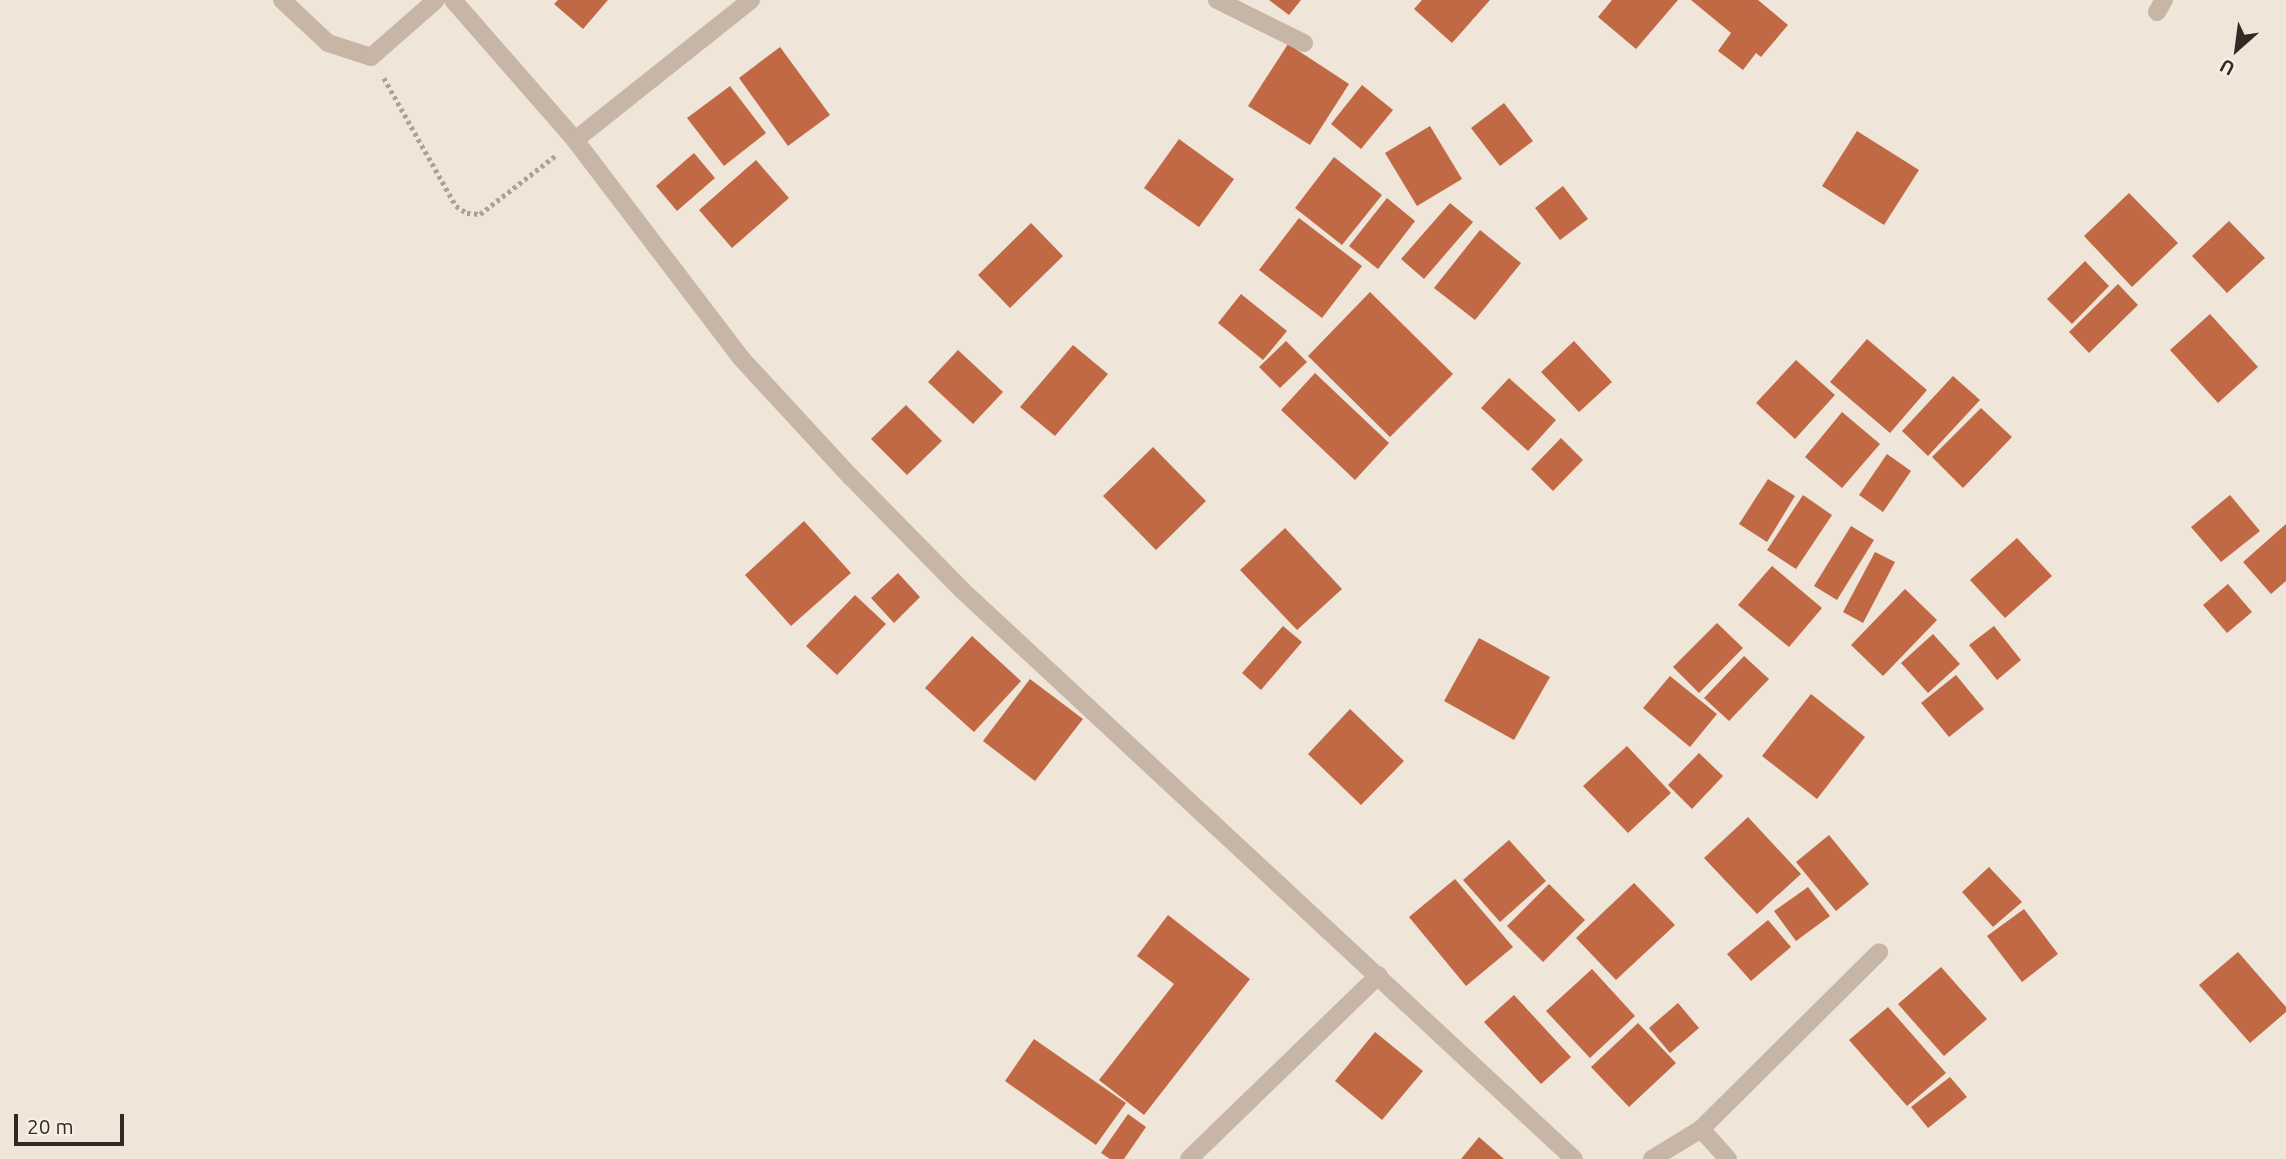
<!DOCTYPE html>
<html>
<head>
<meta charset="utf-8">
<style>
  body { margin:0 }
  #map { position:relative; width:2286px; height:1159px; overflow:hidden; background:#efe5d8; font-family:Ubuntu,sans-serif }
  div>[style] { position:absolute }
  .building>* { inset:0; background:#c16945 }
  .path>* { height:4.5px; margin-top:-2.25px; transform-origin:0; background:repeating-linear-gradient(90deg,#b2a08f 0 3.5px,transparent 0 7px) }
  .street>* { height:18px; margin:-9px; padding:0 9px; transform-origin:9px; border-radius:9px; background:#c7b6a5 }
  span { translate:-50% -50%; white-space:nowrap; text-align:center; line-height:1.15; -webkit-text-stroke:6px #f8efe3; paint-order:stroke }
  .north { position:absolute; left:2202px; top:14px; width:70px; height:70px; -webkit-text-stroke:5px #f8efe3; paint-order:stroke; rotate:208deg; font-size:19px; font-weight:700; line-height:28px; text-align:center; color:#332a26 }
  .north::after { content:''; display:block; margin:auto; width:24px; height:32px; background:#332a26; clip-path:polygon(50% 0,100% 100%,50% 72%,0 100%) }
  .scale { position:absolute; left:14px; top:1114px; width:110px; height:32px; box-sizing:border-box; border:4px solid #332a26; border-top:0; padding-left:9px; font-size:21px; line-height:24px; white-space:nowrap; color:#332a26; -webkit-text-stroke:5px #f8efe3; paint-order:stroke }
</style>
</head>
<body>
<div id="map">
  <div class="building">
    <i style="clip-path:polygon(558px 0,608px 0,583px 29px,554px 4px)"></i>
    <i style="clip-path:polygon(1269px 0,1301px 0,1289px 15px)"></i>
    <i style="clip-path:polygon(1422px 0,1490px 0,1452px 43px,1414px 9px)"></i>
    <i style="clip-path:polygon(1612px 0,1678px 0,1636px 49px,1598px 17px)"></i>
    <i style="clip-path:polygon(1691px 0,1758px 0,1788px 25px,1761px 57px,1756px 53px,1743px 70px,1718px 51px,1731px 33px)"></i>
    <i style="clip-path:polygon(1288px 44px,1349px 84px,1310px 145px,1248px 106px)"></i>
    <i style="clip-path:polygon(780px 47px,830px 115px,788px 146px,739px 78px)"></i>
    <i style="clip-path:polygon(1362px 85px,1393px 110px,1361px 149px,1331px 124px)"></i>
    <i style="clip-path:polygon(730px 86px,766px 133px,724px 166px,687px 118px)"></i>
    <i style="clip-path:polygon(1504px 103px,1533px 141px,1500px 166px,1471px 128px)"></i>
    <i style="clip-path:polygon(1430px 126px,1462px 179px,1417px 206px,1385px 153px)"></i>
    <i style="clip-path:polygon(1857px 131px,1919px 170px,1884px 225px,1822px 186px)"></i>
    <i style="clip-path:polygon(1179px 139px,1234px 179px,1199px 227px,1144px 188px)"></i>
    <i style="clip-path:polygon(694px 153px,715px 178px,677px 211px,656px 186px)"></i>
    <i style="clip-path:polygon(1334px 157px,1382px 195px,1342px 245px,1295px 208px)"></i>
    <i style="clip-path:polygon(756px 160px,789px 198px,732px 248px,699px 210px)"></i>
    <i style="clip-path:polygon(1563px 186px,1588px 219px,1560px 240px,1535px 208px)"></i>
    <i style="clip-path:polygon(2129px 193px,2178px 243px,2132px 287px,2084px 236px)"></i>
    <i style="clip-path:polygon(1387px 198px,1415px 221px,1378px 269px,1349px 246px)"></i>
    <i style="clip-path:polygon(1450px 203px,1473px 222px,1424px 279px,1401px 259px)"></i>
    <i style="clip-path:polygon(1299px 218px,1362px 266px,1322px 318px,1259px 270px)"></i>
    <i style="clip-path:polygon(2229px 221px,2265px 258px,2227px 293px,2192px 256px)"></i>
    <i style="clip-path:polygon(1031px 223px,1063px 256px,1010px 308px,978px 275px)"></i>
    <i style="clip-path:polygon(1480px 230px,1521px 263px,1475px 320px,1434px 288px)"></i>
    <i style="clip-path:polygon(2085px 261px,2109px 286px,2072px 324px,2047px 299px)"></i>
    <i style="clip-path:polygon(2118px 284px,2138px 305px,2089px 353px,2069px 332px)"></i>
    <i style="clip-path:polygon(1370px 292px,1453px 374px,1390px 437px,1308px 356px)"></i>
    <i style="clip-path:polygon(1241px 294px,1287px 331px,1263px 360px,1218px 323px)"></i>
    <i style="clip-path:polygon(2210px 314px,2258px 367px,2218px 403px,2170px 350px)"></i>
    <i style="clip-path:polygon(1867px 339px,1927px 390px,1890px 433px,1830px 382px)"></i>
    <i style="clip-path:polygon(1286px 341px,1307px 362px,1280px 388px,1259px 367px)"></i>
    <i style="clip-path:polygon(1574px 341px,1612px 382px,1579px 412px,1541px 372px)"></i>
    <i style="clip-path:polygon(1073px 345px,1108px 374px,1055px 436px,1020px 407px)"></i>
    <i style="clip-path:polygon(958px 350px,1003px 392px,973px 424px,928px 382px)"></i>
    <i style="clip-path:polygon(1796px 360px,1835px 395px,1795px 439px,1756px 403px)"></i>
    <i style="clip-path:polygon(1315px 373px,1389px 443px,1355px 480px,1281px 410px)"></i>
    <i style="clip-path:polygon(1953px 376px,1980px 400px,1928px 456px,1902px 431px)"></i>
    <i style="clip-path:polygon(1509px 378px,1556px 420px,1528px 451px,1481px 408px)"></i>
    <i style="clip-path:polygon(906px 405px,942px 441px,907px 475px,871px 439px)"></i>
    <i style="clip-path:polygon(1981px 408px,2012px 437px,1963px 488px,1932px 457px)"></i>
    <i style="clip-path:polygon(1842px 412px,1880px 444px,1842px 488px,1805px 457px)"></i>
    <i style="clip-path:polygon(1561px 438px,1583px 460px,1553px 491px,1531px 469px)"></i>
    <i style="clip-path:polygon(1153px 447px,1206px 501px,1156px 550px,1103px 496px)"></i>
    <i style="clip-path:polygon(1887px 454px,1911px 471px,1883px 512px,1859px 495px)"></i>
    <i style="clip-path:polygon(1768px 479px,1795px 496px,1767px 542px,1739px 524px)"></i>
    <i style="clip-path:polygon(1803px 495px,1832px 515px,1796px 569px,1767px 550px)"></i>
    <i style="clip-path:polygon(2230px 495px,2260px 531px,2221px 562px,2191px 527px)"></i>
    <i style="clip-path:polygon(804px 521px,851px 573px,791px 626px,745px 575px)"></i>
    <i style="clip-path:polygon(2286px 524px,2286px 581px,2271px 594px,2243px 562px)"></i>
    <i style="clip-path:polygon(1851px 526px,1874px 540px,1837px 600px,1814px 586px)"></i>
    <i style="clip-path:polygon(1285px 528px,1342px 589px,1297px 630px,1240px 570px)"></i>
    <i style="clip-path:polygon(2017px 538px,2052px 576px,2005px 618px,1970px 580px)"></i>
    <i style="clip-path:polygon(1875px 552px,1895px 562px,1863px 623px,1843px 612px)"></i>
    <i style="clip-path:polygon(1772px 566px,1822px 608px,1789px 647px,1738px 605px)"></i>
    <i style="clip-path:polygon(898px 573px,920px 597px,894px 623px,871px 598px)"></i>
    <i style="clip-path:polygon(2228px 584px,2252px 612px,2227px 633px,2203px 605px)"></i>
    <i style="clip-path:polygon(1905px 589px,1937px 620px,1883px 676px,1851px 645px)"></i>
    <i style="clip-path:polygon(855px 595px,886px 624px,837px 675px,806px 646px)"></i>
    <i style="clip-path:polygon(1717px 623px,1743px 648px,1699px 693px,1673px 667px)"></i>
    <i style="clip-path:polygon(1283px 626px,1302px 642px,1261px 690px,1242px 673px)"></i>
    <i style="clip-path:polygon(1994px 626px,2021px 660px,1997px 680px,1969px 645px)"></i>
    <i style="clip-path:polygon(1933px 634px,1960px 664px,1928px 693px,1901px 663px)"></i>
    <i style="clip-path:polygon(972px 636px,1021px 681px,974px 732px,925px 688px)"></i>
    <i style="clip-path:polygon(1479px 638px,1550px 677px,1514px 740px,1444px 701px)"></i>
    <i style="clip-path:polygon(1744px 656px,1769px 679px,1729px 721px,1704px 698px)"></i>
    <i style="clip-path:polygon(1956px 675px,1984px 709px,1949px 737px,1921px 703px)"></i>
    <i style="clip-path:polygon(1670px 676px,1717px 714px,1690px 747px,1643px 708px)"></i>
    <i style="clip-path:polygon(1030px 679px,1083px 719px,1035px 781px,983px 741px)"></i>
    <i style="clip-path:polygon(1811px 694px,1865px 737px,1817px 799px,1762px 756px)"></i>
    <i style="clip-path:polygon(1350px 709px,1404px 761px,1361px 805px,1308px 754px)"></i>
    <i style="clip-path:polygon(1627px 746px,1671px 793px,1628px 833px,1583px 786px)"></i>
    <i style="clip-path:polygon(1699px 753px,1723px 776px,1692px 809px,1668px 785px)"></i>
    <i style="clip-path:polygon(1748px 817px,1801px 874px,1757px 914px,1704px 858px)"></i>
    <i style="clip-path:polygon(1829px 835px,1869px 884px,1836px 911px,1796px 862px)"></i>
    <i style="clip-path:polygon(1509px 840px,1546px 881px,1500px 922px,1463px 880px)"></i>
    <i style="clip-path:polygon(1989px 867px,2022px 902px,1993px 927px,1962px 892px)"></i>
    <i style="clip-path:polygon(1455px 879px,1513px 947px,1466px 986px,1409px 917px)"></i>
    <i style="clip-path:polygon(1634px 883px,1675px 925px,1616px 980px,1576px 938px)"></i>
    <i style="clip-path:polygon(1549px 884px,1585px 920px,1543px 962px,1507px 926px)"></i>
    <i style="clip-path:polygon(1808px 887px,1830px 916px,1796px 941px,1774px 911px)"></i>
    <i style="clip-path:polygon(2024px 909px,2058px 954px,2022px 982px,1987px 936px)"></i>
    <i style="clip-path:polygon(1168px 915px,1250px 979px,1144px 1115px,1099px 1080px,1174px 984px,1137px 956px)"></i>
    <i style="clip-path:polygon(1768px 920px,1791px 947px,1751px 981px,1727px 954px)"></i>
    <i style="clip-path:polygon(2238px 952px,2286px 1007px,2286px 1012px,2250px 1043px,2199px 985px)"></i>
    <i style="clip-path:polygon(1941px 967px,1987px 1019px,1944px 1056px,1898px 1004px)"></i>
    <i style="clip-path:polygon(1592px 969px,1635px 1016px,1590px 1058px,1546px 1011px)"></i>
    <i style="clip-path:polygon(1514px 995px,1571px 1057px,1541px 1084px,1484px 1022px)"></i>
    <i style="clip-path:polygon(1678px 1003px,1699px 1028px,1670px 1053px,1649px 1028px)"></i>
    <i style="clip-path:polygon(1888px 1007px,1946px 1073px,1907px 1106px,1849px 1040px)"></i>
    <i style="clip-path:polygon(1638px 1023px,1676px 1063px,1629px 1107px,1591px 1067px)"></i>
    <i style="clip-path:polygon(1375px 1032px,1423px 1071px,1382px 1120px,1335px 1081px)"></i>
    <i style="clip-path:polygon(1034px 1039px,1126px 1103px,1096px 1145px,1005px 1081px)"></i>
    <i style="clip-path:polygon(1950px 1077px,1967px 1097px,1928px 1128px,1911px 1107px)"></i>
    <i style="clip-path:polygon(1128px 1114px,1146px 1127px,1124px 1159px,1110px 1159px,1101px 1153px)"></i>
    <i style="clip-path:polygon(1479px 1137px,1504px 1159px,1461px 1159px)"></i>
  </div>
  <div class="path">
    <i style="left:384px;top:78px;width:147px;rotate:60.6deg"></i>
    <i style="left:456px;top:206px;width:13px;rotate:32deg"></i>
    <i style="left:467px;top:213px;width:13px;rotate:4deg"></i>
    <i style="left:480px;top:214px;width:95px;rotate:-37.7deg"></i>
  </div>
  <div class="street">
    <i style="left:282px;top:0;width:63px;rotate:43.1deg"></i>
    <i style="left:328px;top:43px;width:45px;rotate:18deg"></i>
    <i style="left:371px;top:57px;width:86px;rotate:-41.2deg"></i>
    <i style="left:453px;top:0;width:186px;rotate:48.9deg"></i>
    <i style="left:575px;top:140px;width:274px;rotate:52.7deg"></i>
    <i style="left:741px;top:358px;width:161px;rotate:47.3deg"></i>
    <i style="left:850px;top:476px;width:161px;rotate:45.5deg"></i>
    <i style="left:963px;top:591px;width:834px;rotate:42.91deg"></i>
    <i style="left:1217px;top:0;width:97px;rotate:26.3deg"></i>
    <i style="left:2157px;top:12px;width:14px;rotate:-60deg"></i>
    <i style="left:575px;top:140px;width:225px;rotate:-38.5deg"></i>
    <i style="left:1701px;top:1129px;width:251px;rotate:-44.8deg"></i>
    <i style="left:1189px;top:1159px;width:264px;rotate:-44.1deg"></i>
    <i style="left:1652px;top:1159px;width:57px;rotate:-31.5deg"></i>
    <i style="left:1701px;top:1129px;width:40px;rotate:48deg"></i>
  </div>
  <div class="north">U</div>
  <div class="scale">20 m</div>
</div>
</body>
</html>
